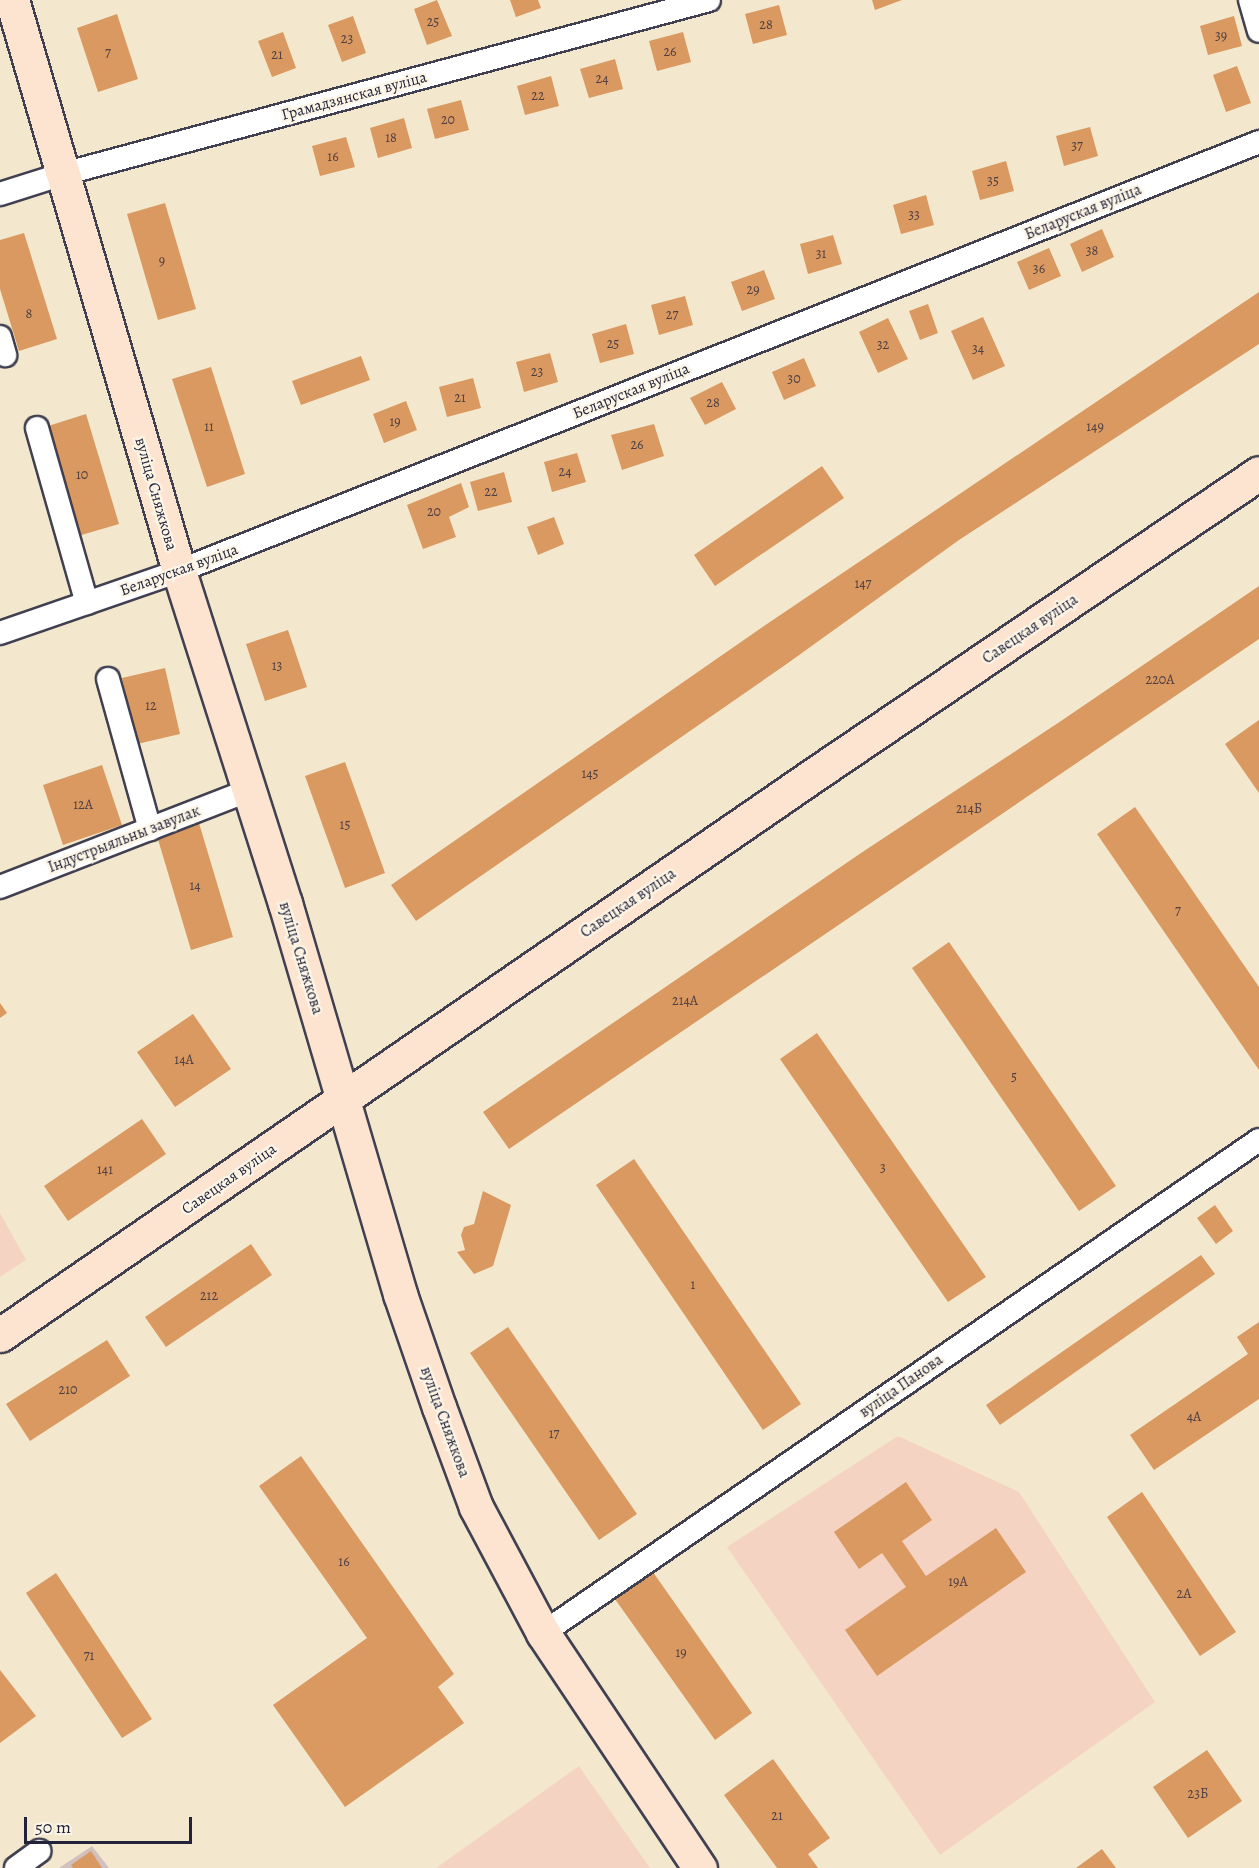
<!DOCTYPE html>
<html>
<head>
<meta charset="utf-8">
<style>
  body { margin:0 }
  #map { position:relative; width:1259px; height:1868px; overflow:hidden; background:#f3e8cd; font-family:Alegreya,serif }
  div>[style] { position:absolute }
  .built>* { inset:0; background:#f5d3c2 }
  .industrial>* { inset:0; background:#d1c0bd }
  .building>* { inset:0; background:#d99960 }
  .roads { filter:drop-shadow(2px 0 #414051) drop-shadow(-2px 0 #414051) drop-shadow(0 2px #414051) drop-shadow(0 -2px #414051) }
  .street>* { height:22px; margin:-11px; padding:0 11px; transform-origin:11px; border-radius:11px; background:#fff }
  .secondary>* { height:33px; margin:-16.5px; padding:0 16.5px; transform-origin:16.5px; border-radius:16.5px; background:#fde4d0 }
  span { translate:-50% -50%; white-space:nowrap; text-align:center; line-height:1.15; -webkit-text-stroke:4.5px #fcf5e5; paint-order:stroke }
  .number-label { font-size:14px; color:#504044 }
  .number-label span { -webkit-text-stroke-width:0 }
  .street-label { font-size:16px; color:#22223b }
  .scale { position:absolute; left:24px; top:1817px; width:168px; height:27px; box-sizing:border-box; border:3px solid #22223b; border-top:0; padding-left:8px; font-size:18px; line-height:21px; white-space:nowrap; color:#22223b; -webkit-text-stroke:4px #fcf5e5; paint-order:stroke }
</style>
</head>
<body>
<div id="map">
  <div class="built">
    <i style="clip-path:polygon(0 1213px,26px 1260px,0 1277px)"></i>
    <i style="clip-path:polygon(898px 1436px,1019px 1492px,1155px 1702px,940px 1855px,727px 1547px)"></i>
    <i style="clip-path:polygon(579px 1766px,650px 1868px,436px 1868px)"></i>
  </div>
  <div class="industrial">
    <i style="clip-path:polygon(92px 1846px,109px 1868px,59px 1868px)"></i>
  </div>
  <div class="building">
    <i style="clip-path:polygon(437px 0,452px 36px,427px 45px,414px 9px)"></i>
    <i style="clip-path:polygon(510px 0,538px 0,541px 8px,516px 17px)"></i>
    <i style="clip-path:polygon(872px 0,902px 0,875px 10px)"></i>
    <i style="clip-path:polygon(779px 5px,787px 35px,753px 44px,745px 14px)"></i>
    <i style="clip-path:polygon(117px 14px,138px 79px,98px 92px,77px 28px)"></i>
    <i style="clip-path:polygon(353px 16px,366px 53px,342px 62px,328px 25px)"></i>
    <i style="clip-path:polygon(1234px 16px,1242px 46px,1208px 55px,1200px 26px)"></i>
    <i style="clip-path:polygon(283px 32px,296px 68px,272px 77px,258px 41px)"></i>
    <i style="clip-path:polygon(683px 32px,691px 62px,657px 71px,649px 41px)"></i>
    <i style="clip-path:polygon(615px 59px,623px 89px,589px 98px,580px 69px)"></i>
    <i style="clip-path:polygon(1237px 66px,1251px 103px,1226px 112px,1213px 75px)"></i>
    <i style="clip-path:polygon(551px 76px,559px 106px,525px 115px,517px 86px)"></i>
    <i style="clip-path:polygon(461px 100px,469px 130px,435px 139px,427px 109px)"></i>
    <i style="clip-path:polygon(404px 118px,412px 148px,378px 158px,370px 128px)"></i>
    <i style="clip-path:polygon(1090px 127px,1098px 156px,1064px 166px,1056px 136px)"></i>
    <i style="clip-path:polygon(346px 137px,355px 167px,320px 176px,312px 146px)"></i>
    <i style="clip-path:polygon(1006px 161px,1014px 191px,980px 200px,972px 171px)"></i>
    <i style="clip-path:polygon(926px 195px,934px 225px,901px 234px,893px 205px)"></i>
    <i style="clip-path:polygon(165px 203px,196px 309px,158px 320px,127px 214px)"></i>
    <i style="clip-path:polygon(1102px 229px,1114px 257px,1082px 272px,1070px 244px)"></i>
    <i style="clip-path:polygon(24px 233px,57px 339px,19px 351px,0 289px,0 240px)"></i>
    <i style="clip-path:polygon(833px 235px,842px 264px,808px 274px,800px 244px)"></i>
    <i style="clip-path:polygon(1049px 248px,1061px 276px,1029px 290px,1017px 262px)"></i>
    <i style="clip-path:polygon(764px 270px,775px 299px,742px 311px,731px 282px)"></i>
    <i style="clip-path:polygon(1259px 292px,1259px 344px,959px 540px,788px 663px,416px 921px,391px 885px,764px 626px)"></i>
    <i style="clip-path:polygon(685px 296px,693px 325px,659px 335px,651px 305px)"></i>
    <i style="clip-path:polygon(928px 304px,938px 333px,920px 340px,909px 311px)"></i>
    <i style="clip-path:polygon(983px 317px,1005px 366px,973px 380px,951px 331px)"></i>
    <i style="clip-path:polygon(888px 318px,908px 359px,878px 373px,859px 332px)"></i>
    <i style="clip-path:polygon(626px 324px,634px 354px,600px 363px,592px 334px)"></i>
    <i style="clip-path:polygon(550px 353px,558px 382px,524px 392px,516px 362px)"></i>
    <i style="clip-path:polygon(361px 356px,370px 380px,301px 405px,292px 381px)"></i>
    <i style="clip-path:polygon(804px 358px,816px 386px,784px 400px,772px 372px)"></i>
    <i style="clip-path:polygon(211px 367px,245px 474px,207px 487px,172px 379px)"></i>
    <i style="clip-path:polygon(473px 378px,481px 408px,447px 417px,439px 387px)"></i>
    <i style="clip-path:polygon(722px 382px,736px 409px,705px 425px,690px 398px)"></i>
    <i style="clip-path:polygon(406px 401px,417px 430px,384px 443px,373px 414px)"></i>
    <i style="clip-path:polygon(86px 414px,119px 524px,78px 536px,45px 427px)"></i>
    <i style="clip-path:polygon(654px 424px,664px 456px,622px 470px,611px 435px)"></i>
    <i style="clip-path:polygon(577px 453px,586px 482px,552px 492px,544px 462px)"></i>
    <i style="clip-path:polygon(822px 466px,844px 498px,715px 586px,694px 555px)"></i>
    <i style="clip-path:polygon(504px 472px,512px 502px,478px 511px,470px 482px)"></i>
    <i style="clip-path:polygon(461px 483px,469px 507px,449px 517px,456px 537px,423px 549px,407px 505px)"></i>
    <i style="clip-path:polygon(554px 517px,564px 544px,538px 555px,527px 527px)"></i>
    <i style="clip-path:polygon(1259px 586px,1259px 639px,509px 1149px,483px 1112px,861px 853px,1061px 721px)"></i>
    <i style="clip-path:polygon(288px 630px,307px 687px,265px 701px,246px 644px)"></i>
    <i style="clip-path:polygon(165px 668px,180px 734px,137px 744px,122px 678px)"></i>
    <i style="clip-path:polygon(1259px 720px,1259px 793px,1225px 744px)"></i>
    <i style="clip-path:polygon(345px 762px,385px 873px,345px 888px,305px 776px)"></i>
    <i style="clip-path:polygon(102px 765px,122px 825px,63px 845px,43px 785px)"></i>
    <i style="clip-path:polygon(1135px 807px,1259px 987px,1259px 1070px,1097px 834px)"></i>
    <i style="clip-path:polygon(199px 823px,233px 937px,191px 950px,157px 836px)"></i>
    <i style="clip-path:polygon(949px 942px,1116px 1186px,1079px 1211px,912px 968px)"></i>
    <i style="clip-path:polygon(0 1003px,7px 1013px,0 1018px)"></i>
    <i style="clip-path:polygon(193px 1014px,231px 1069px,175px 1107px,137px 1052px)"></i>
    <i style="clip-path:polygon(817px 1033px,986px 1277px,948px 1302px,780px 1059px)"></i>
    <i style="clip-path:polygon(142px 1119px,166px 1154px,68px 1221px,44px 1186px)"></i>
    <i style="clip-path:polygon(634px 1159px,801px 1404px,763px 1430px,596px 1185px)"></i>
    <i style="clip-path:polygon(483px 1191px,511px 1205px,493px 1266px,474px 1274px,457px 1252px,465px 1250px,461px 1235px,464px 1227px,474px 1224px)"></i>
    <i style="clip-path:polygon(1215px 1205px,1233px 1231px,1216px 1244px,1197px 1218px)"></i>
    <i style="clip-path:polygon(251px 1244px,272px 1275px,166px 1347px,145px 1317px)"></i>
    <i style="clip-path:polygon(1201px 1255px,1215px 1274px,1000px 1425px,986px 1405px)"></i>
    <i style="clip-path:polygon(1259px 1322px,1259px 1399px,1154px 1470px,1130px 1435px,1248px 1354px,1237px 1337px)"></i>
    <i style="clip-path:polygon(508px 1327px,637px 1514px,599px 1540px,470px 1353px)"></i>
    <i style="clip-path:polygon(107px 1340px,130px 1376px,30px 1441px,6px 1404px)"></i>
    <i style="clip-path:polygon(301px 1456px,454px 1674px,438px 1687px,464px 1723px,345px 1807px,273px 1705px,367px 1638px,259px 1486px)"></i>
    <i style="clip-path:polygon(906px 1482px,932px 1520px,902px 1541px,926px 1576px,996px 1528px,1026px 1572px,877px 1676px,845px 1630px,906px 1587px,882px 1553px,859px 1569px,834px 1532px)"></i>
    <i style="clip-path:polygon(1142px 1492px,1236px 1632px,1200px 1656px,1107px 1517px)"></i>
    <i style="clip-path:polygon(648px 1565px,752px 1713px,715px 1740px,610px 1592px)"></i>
    <i style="clip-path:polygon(56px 1573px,152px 1719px,122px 1738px,26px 1593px)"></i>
    <i style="clip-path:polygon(0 1670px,36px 1716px,0 1743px)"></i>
    <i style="clip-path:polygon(1207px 1750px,1242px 1801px,1188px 1838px,1153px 1787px)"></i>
    <i style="clip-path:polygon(773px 1759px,830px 1838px,808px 1854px,818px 1868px,777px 1868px,724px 1795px)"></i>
    <i style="clip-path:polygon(1102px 1849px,1116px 1868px,1076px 1868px)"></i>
    <i style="clip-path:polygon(91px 1851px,102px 1868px,73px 1868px,71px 1865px)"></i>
  </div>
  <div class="roads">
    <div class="street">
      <i style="left:1250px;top:0;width:32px;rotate:74deg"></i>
      <i style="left:0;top:194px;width:66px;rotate:-17.6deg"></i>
      <i style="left:63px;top:174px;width:669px;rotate:-15.07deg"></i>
      <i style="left:0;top:337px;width:19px;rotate:74deg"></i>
      <i style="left:37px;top:428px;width:182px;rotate:74.1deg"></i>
      <i style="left:0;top:633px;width:189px;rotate:-19.1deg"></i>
      <i style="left:179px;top:571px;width:1162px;rotate:-21.66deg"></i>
      <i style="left:108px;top:679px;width:156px;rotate:74.4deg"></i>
      <i style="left:0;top:887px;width:266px;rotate:-21.2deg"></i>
      <i style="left:543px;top:1633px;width:869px;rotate:-34.55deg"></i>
      <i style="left:16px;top:1868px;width:29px;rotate:-36deg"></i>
    </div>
    <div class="secondary">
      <i style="left:12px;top:0;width:595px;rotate:73.7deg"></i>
      <i style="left:179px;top:571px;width:349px;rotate:72.3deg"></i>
      <i style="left:285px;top:903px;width:408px;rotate:73.6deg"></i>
      <i style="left:400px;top:1294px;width:120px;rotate:71deg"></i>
      <i style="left:439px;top:1407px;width:107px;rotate:69.7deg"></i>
      <i style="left:476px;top:1507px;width:143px;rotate:62deg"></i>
      <i style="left:543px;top:1633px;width:283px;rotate:56.3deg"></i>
      <i style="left:0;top:1335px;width:989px;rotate:-34.54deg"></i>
      <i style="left:815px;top:774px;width:536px;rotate:-34.13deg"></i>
    </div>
  </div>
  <div class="number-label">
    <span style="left:433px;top:22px">25</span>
    <span style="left:766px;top:25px">28</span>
    <span style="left:1221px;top:36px">39</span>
    <span style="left:347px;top:39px">23</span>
    <span style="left:670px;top:52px">26</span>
    <span style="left:108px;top:53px">7</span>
    <span style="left:277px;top:55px">21</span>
    <span style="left:602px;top:79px">24</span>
    <span style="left:538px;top:96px">22</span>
    <span style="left:448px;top:120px">20</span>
    <span style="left:391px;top:138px">18</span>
    <span style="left:1077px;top:146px">37</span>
    <span style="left:333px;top:157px">16</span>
    <span style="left:993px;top:181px">35</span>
    <span style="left:914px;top:215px">33</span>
    <span style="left:1092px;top:251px">38</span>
    <span style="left:821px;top:254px">31</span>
    <span style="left:162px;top:261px">9</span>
    <span style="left:1039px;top:269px">36</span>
    <span style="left:753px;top:290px">29</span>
    <span style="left:29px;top:314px">8</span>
    <span style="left:672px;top:315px">27</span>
    <span style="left:613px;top:344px">25</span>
    <span style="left:883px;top:345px">32</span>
    <span style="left:978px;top:349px">34</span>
    <span style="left:537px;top:372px">23</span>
    <span style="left:794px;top:379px">30</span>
    <span style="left:460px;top:398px">21</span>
    <span style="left:713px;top:403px">28</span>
    <span style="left:395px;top:422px">19</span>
    <span style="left:209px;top:427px">11</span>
    <span style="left:1095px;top:427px">149</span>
    <span style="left:637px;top:445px">26</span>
    <span style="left:565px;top:472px">24</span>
    <span style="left:82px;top:475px">10</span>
    <span style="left:491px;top:492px">22</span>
    <span style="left:434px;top:512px">20</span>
    <span style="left:863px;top:584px">147</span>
    <span style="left:277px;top:666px">13</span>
    <span style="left:1160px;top:680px">220А</span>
    <span style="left:151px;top:706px">12</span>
    <span style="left:590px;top:774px">145</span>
    <span style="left:83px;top:805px">12А</span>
    <span style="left:969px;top:809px">214Б</span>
    <span style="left:345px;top:825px">15</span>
    <span style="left:195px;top:886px">14</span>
    <span style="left:1178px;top:911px">7</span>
    <span style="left:685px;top:1001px">214А</span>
    <span style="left:184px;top:1060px">14А</span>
    <span style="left:1014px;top:1077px">5</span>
    <span style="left:883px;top:1168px">3</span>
    <span style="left:105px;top:1170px">141</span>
    <span style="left:693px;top:1285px">1</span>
    <span style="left:209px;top:1296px">212</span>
    <span style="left:68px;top:1390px">210</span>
    <span style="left:1194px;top:1417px">4А</span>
    <span style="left:554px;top:1434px">17</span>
    <span style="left:344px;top:1562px">16</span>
    <span style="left:958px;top:1582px">19А</span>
    <span style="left:1184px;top:1594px">2А</span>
    <span style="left:681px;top:1653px">19</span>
    <span style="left:89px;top:1656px">71</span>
    <span style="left:1198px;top:1794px">23Б</span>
    <span style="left:777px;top:1816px">21</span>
  </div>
  <div class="street-label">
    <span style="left:354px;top:96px;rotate:-15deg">Грамадзянская вуліца</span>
    <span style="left:1083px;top:212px;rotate:-22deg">Беларуская вуліца</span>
    <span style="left:631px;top:391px;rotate:-22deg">Беларуская вуліца</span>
    <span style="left:156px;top:494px;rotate:74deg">вуліца Сняжкова</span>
    <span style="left:179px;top:570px;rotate:-20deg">Беларуская вуліца</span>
    <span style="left:1030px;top:629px;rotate:-34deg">Савецкая вуліца</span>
    <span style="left:124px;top:839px;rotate:-21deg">Індустрыяльны завулак</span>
    <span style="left:628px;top:903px;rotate:-34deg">Савецкая вуліца</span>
    <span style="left:301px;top:958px;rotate:73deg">вуліца Сняжкова</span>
    <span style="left:229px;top:1179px;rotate:-35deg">Савецкая вуліца</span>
    <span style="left:901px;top:1386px;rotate:-35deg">вуліца Панова</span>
    <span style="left:445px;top:1422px;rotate:70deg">вуліца Сняжкова</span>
  </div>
  <div class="scale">50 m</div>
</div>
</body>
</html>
